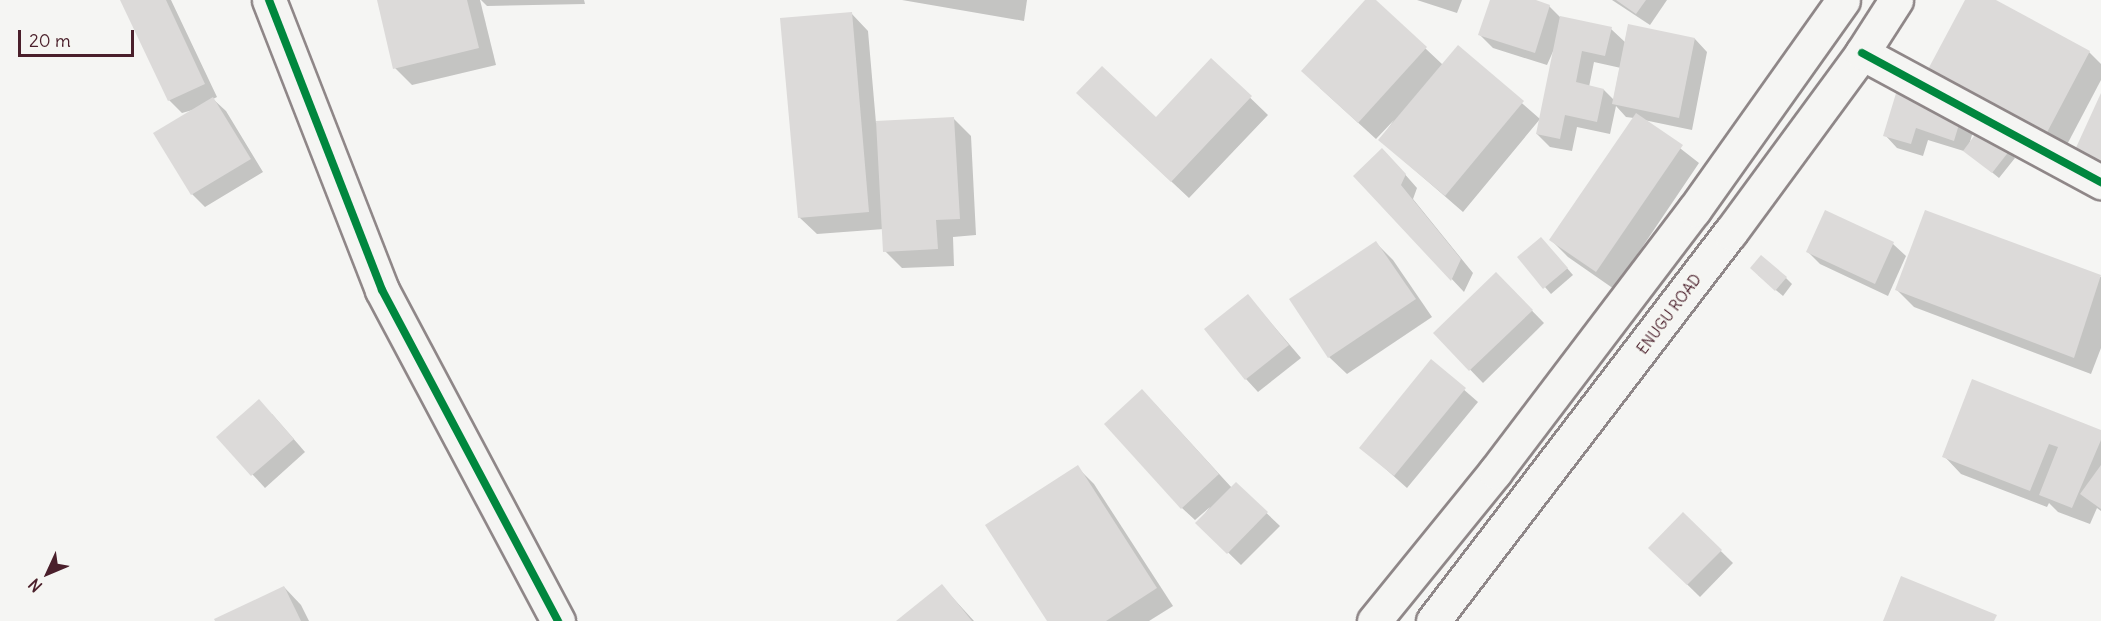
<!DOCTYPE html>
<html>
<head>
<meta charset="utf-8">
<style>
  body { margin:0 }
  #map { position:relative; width:2101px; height:621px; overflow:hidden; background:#f5f5f3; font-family:Delius,sans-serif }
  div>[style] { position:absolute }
  .shadow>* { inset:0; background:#0003 }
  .building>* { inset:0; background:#dcdad9 }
  .roads { filter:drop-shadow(2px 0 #8f8788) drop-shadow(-2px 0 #8f8788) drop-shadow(0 2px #8f8788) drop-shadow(0 -2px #8f8788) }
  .minor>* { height:33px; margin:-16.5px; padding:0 16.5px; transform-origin:16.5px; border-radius:16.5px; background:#f5f5f3 }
  .major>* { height:33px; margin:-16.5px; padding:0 16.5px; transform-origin:16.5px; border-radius:16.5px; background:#f5f5f3 }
  .cycleway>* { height:8px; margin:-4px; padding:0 4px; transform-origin:4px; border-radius:4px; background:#00873e }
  span { translate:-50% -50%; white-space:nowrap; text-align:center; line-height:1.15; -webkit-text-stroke:4.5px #f6f6f2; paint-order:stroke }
  .street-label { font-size:15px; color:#4a1f2b }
  .north { position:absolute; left:18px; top:543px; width:60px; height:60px; -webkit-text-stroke:4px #f6f6f2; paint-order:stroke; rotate:226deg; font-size:16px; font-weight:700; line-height:24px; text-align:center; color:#4a1f2b }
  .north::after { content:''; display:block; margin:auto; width:21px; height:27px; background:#4a1f2b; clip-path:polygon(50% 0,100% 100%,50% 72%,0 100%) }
  .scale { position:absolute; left:18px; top:30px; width:116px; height:27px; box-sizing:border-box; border:3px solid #4a1f2b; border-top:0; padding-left:8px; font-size:18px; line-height:21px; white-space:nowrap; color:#4a1f2b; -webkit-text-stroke:4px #f6f6f2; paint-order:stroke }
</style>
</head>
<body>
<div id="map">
  <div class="shadow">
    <i style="clip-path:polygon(122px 0,171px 0,217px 97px,213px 99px,226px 111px,263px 172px,205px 207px,192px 194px,155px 134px,196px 109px,182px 113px,169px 100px)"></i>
    <i style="clip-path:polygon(378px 0,480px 0,496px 65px,412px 85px,395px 68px)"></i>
    <i style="clip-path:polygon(481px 0,584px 0,585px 4px,487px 6px)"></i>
    <i style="clip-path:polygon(902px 0,1027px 0,1024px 21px)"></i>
    <i style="clip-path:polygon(1367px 0,1374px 0,1443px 65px,1458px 47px,1540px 119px,1463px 212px,1380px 140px,1394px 120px,1376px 139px,1320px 88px)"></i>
    <i style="clip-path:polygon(1417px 0,1462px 0,1457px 13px)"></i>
    <i style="clip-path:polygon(evenodd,1491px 0,1531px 0,1549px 6px,1561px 18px,1611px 29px,1626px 43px,1695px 39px,1707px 52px,1692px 130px,1644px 120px,1699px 163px,1614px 289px,1568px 257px,1551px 240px,1634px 118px,1626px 117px,1616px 106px,1610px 134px,1577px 127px,1572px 151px,1550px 147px,1537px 134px,1555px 47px,1547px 65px,1493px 48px,1480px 35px,1491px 0,1594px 62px,1621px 68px,1614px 100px,1604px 90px,1589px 87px,1594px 62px)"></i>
    <i style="clip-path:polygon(1612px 0,1667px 0,1650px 25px)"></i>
    <i style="clip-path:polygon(1967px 0,1993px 0,2089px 52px,2101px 64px,2101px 80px,2061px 156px,1944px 92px)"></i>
    <i style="clip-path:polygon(851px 13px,868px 31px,876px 123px,954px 119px,971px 136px,976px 235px,953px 237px,954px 266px,902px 268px,885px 251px,884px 229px,817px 234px,799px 217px)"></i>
    <i style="clip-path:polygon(1211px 60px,1268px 115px,1189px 198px,1095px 110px,1156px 119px)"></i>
    <i style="clip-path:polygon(1898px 92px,1975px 125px,1969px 145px,1981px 130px,2015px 158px,1999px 178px,1967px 152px,1928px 140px,1923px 156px,1897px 148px,1885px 135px)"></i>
    <i style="clip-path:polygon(1395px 163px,1417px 188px,1413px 199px,1473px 273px,1464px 292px,1355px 176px)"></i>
    <i style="clip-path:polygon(1826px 212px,1893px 244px,1906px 256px,1888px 296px,1820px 264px,1808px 252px)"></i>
    <i style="clip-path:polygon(1926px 212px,2101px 277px,2101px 348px,2091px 374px,1914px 307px,1897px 290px)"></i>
    <i style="clip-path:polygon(1376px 243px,1393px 260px,1432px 317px,1347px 374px,1329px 357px)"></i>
    <i style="clip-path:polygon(1547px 245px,1573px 275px,1551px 294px,1519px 257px)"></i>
    <i style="clip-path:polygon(1496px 274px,1544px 323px,1483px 383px,1435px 333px)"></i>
    <i style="clip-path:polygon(1758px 275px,1786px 278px,1792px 284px,1783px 296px)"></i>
    <i style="clip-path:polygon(1248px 296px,1301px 358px,1258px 392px,1246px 379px)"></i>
    <i style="clip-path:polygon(1431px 361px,1478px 402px,1407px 488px,1361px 447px)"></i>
    <i style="clip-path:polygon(1155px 404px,1232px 488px,1236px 484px,1280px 526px,1241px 565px,1198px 523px,1210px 507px,1195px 520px,1182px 508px)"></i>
    <i style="clip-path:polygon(272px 414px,305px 452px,265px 488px,218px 437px)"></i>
    <i style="clip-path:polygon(2101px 432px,2101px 511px,2097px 508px,2090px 524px,2058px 512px,2049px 503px,2047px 507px,1961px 474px,1944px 456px)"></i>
    <i style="clip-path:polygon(1077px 467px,1094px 484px,1173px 606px,1149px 621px,1049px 621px)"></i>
    <i style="clip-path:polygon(1683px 514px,1733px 563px,1700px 597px,1650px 548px)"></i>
    <i style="clip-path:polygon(942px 586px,974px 621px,898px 621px)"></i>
    <i style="clip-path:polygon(284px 587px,301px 605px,309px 621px,217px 621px)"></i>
  </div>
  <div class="building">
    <i style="clip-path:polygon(120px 0,166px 0,205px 84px,168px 101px)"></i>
    <i style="clip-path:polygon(377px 0,467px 0,479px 48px,393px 69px)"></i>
    <i style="clip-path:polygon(1365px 0,1376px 0,1427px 47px,1358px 123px,1301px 71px)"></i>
    <i style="clip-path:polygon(1490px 0,1536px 0,1550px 5px,1535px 53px,1478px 35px)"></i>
    <i style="clip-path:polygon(1616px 0,1646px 0,1636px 14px)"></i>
    <i style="clip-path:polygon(1965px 0,1996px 0,2090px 51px,2043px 140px,1925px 75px)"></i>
    <i style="clip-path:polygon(852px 12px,869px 212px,798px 218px,780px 18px)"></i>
    <i style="clip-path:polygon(1560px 16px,1612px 27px,1605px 56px,1582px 51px,1576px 82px,1604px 89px,1597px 122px,1565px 115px,1560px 139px,1536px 134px)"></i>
    <i style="clip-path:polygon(1628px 24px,1695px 38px,1679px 118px,1612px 104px)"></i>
    <i style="clip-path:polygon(1458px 45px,1524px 101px,1445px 196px,1378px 140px)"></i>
    <i style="clip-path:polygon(1211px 58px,1252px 96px,1171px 182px,1076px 93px,1102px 66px,1156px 117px)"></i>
    <i style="clip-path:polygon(1897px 90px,1963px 111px,1954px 141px,1916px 128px,1911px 144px,1883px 136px)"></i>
    <i style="clip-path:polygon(2101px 93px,2101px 165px,2074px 152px)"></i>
    <i style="clip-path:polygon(213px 97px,251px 159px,191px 195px,153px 133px)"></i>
    <i style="clip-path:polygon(1636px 113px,1683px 145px,1596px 272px,1549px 240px)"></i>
    <i style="clip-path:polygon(954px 117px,960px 219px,936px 220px,938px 249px,883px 252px,876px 121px)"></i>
    <i style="clip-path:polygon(1980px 128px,2010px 150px,1992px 173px,1963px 151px)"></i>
    <i style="clip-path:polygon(1382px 148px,1406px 174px,1401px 185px,1461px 259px,1451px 281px,1353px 176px)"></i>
    <i style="clip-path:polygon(1825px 210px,1894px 242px,1875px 284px,1806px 252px)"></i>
    <i style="clip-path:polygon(1925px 210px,2101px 275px,2074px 358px,1895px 290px)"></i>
    <i style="clip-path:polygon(1541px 237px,1568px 268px,1543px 289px,1517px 257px)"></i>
    <i style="clip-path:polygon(1376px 241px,1416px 299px,1328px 358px,1289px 299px)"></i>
    <i style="clip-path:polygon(1761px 255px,1787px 277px,1775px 291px,1750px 268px)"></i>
    <i style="clip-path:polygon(1496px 272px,1533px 310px,1469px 371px,1433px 333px)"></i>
    <i style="clip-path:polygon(1248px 294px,1289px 345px,1245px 380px,1204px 329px)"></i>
    <i style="clip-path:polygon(1431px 359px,1466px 388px,1394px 476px,1359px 448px)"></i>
    <i style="clip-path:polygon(1972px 379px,2101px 430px,2101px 440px,2072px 508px,2039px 495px,2058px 447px,2049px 444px,2030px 491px,1942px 457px)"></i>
    <i style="clip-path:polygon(1142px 389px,1219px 474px,1181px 509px,1104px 424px)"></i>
    <i style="clip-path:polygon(259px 399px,294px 439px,251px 476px,216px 437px)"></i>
    <i style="clip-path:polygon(1078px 465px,1157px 588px,1106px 621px,1047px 621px,985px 525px)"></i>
    <i style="clip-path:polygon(2101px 465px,2101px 509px,2080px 494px)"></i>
    <i style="clip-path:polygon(1236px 482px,1268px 512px,1227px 554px,1195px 523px)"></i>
    <i style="clip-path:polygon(1683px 512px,1722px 550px,1687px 585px,1648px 548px)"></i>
    <i style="clip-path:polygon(1901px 576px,1997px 615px,1994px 621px,1883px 621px)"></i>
    <i style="clip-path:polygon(942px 584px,972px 621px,896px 621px)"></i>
    <i style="clip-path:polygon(284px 586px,301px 621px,215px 621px,214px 619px)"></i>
  </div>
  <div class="roads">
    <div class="minor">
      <i style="left:269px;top:0;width:311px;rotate:68.7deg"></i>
      <i style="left:382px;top:290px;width:375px;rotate:62deg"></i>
      <i style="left:1862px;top:53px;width:272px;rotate:28.4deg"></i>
    </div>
    <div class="major">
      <i style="left:1374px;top:621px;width:192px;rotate:-50.9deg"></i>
      <i style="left:1495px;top:472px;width:329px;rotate:-52.8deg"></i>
      <i style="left:1694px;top:210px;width:257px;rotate:-54.6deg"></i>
      <i style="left:1433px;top:621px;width:489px;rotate:-52.6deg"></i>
      <i style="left:1730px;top:233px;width:223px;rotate:-53.7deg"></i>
      <i style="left:1862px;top:53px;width:63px;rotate:-57.3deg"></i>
    </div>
  </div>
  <div class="cycleway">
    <i style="left:269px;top:0;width:311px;rotate:68.7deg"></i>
    <i style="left:382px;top:290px;width:375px;rotate:62deg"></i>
    <i style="left:1862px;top:53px;width:272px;rotate:28.4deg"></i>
  </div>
  <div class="street-label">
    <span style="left:1669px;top:314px;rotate:-53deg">ENUGU ROAD</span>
  </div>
  <div class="north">N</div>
  <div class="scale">20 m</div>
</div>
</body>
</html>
